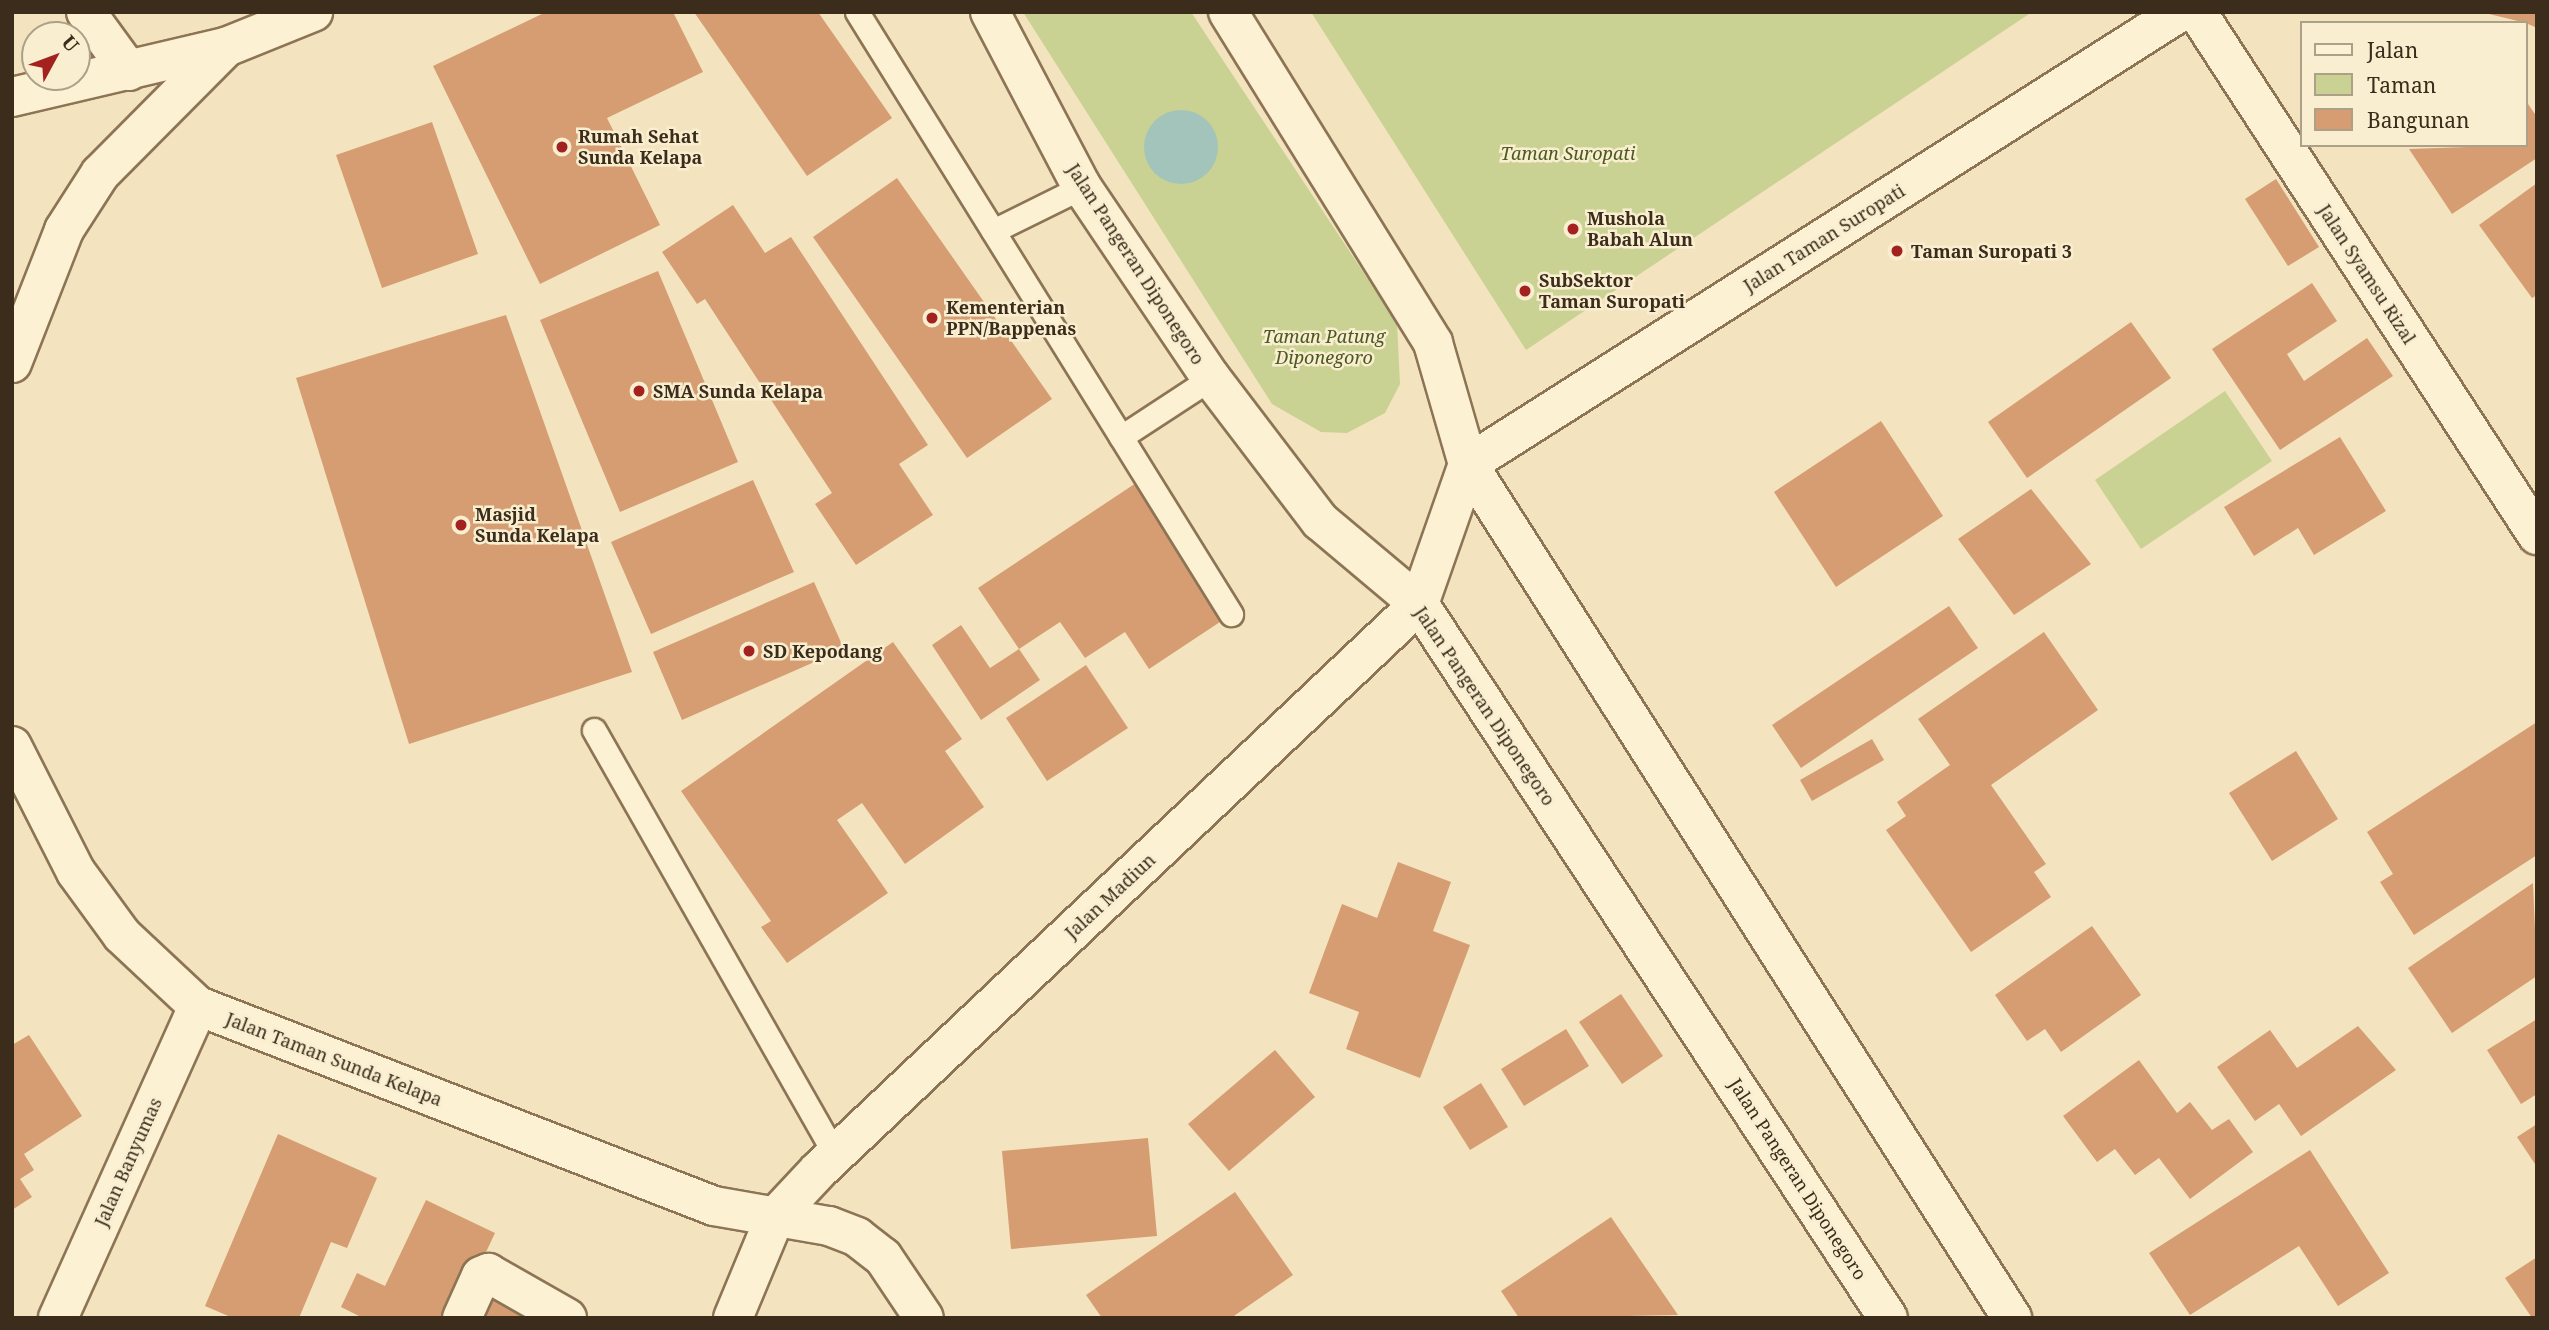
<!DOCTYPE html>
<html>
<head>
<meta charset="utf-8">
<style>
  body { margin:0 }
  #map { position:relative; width:2549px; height:1330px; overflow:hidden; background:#f3e4bf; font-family:"Noto Serif",serif }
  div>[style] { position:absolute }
  .green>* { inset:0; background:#c9d292 }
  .water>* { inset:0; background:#a3c4bb }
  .round { border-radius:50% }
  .building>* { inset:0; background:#d59d71 }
  .roads { filter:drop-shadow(2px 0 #8d7455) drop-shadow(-2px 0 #8d7455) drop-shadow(0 2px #8d7455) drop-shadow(0 -2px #8d7455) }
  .lane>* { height:23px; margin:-11.5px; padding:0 11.5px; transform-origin:11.5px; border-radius:11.5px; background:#fcf1d3 }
  .street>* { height:38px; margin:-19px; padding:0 19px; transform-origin:19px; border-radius:19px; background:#fcf1d3 }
  .secondary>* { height:38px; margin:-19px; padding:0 19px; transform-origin:19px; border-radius:19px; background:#fcf1d3 }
  .dots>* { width:19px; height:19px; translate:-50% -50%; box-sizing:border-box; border:4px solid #f9eed0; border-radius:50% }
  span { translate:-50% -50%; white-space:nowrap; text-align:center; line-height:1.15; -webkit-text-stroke:5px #f9eed0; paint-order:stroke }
  .poi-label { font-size:18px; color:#3b2c1b; font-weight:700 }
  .left { translate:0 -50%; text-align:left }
  .park-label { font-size:18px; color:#4a5a20; font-style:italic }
  .street-label { font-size:18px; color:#3b2c1b }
  .frame { position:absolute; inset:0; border:14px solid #3b2c1b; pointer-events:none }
  .legend { position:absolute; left:2300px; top:21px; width:228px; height:126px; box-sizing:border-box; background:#f9eed0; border:2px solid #ada088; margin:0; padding:9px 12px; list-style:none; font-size:21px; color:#3b2c1b }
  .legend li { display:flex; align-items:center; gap:14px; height:35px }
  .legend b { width:35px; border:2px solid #ada088 }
  .north { position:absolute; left:21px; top:21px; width:70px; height:70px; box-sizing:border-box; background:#f9eed0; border:2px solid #ada088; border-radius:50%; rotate:49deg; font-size:19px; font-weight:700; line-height:28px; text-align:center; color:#3b2c1b }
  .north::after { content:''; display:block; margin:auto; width:24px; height:32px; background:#a3211f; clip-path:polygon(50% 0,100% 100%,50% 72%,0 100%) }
</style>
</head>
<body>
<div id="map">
  <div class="green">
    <i style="clip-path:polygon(1023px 12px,1191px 12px,1397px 323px,1400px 384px,1385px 413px,1347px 433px,1321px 432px,1272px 404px)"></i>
    <i style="clip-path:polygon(1311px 12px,2032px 12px,1526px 350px)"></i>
    <i style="clip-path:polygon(2225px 391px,2272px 461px,2141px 549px,2095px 480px)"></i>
  </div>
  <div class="water">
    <i class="round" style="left:1144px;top:110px;width:74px;height:74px"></i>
  </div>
  <div class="building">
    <i style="clip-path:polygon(546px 12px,673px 12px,703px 72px,607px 118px,660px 225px,540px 284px,433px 66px)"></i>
    <i style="clip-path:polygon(694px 12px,818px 12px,892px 118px,807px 176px)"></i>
    <i style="clip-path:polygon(2481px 12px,2537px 12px,2537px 28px,2526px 23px)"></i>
    <i style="clip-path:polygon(2526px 101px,2537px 117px,2537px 158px,2452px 214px,2409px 149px,2526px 145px)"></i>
    <i style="clip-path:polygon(432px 122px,478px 254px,382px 288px,336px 155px)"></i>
    <i style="clip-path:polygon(897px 178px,1052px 399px,967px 458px,813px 237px)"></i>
    <i style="clip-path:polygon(2276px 179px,2319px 247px,2288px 266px,2245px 199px)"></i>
    <i style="clip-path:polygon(2537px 183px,2537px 295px,2532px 298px,2479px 225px)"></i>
    <i style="clip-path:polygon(733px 205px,765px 253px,791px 237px,928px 445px,899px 464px,933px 515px,856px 565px,815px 504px,832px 493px,705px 299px,697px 304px,662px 252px)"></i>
    <i style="clip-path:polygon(658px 271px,738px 462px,620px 512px,540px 320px)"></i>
    <i style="clip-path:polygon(2312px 283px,2337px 321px,2287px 354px,2304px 381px,2367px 338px,2393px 376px,2280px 450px,2212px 349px)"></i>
    <i style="clip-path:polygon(506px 315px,632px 672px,409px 744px,296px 378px)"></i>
    <i style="clip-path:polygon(2131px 322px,2171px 378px,2027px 478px,1988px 422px)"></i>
    <i style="clip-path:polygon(1881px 421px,1943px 516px,1836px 587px,1774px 492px)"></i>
    <i style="clip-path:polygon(2340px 437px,2386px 511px,2314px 555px,2298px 528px,2254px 556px,2224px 507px)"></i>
    <i style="clip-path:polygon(753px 480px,794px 572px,651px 634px,611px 542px)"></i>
    <i style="clip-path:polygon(1139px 481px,1229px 616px,1149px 669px,1125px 632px,1085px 658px,1060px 622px,1019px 649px,978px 588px)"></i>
    <i style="clip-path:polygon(2031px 489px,2091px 564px,2014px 615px,1958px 539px)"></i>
    <i style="clip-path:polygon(814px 582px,844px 649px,682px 720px,653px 652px)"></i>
    <i style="clip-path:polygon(1949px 606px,1978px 648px,1801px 768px,1772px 725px)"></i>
    <i style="clip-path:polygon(961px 625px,990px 668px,1019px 649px,1040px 680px,981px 720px,932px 645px)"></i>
    <i style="clip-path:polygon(2044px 632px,2098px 710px,1991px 785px,2046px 864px,2034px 872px,2051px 897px,1971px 952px,1886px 830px,1906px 816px,1897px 802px,1950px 765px,1918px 719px)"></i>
    <i style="clip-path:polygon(893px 642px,962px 739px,945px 751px,984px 807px,905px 864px,862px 803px,837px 820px,888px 893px,787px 963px,761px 927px,771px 921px,681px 791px)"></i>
    <i style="clip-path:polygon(1086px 665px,1128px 728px,1047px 781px,1006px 718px)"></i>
    <i style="clip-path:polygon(2537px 722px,2537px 855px,2414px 935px,2380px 882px,2393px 874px,2367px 832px)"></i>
    <i style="clip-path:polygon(1872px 739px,1884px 760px,1812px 801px,1800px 780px)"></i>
    <i style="clip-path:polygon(2296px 751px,2338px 819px,2272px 861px,2229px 793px)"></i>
    <i style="clip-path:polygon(1398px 862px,1451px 882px,1433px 931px,1470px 945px,1420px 1078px,1346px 1049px,1359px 1012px,1309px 993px,1342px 904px,1377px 918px)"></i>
    <i style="clip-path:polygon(2533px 883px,2537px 976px,2452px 1033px,2408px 968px)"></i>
    <i style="clip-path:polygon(2092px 926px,2141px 995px,2061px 1052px,2045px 1029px,2027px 1041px,1995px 995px)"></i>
    <i style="clip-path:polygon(1621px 994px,1663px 1056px,1622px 1084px,1579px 1022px)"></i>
    <i style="clip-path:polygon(2537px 1019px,2537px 1094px,2521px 1104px,2487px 1050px)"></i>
    <i style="clip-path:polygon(2358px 1026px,2396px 1070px,2301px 1136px,2279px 1104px,2255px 1121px,2217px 1067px,2270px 1030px,2297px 1068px)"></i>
    <i style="clip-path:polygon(1566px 1029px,1589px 1066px,1524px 1106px,1501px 1069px)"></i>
    <i style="clip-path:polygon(29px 1035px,82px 1116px,24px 1154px,34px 1170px,20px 1179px,32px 1197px,12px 1210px,12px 1045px)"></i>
    <i style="clip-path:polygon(1275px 1050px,1315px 1097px,1229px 1171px,1188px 1124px)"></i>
    <i style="clip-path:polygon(2139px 1060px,2177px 1113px,2190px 1102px,2212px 1130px,2229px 1119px,2253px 1152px,2190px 1199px,2159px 1158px,2135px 1175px,2115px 1149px,2097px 1162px,2063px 1116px)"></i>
    <i style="clip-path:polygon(1481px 1083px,1508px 1127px,1470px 1150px,1443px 1107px)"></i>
    <i style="clip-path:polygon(2537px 1124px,2537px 1167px,2517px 1137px)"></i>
    <i style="clip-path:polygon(278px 1134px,377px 1178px,347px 1248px,331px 1242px,299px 1318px,233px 1318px,205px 1306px)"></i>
    <i style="clip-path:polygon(1148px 1138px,1157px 1236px,1011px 1249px,1002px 1151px)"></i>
    <i style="clip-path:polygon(2310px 1150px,2389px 1273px,2338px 1306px,2299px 1246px,2190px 1315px,2149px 1253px)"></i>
    <i style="clip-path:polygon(1235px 1192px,1293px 1275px,1231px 1318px,1102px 1318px,1086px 1295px)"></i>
    <i style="clip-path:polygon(426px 1200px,495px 1233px,455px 1318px,363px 1318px,341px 1307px,357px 1273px,385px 1286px)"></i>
    <i style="clip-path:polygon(1611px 1217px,1678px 1315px,1519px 1318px,1501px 1291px)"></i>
    <i style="clip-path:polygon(2537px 1257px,2537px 1318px,2532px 1318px,2505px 1278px)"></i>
    <i style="clip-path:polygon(487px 1284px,542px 1318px,473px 1318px)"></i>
  </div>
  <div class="roads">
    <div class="lane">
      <i style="left:857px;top:12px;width:709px;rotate:58.15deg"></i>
      <i style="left:993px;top:231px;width:99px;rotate:-26.3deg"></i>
      <i style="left:1121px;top:437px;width:108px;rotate:-33.2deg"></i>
      <i style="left:594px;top:730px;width:488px;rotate:60.4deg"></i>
    </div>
    <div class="street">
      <i style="left:58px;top:1318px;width:342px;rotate:-65.8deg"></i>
      <i style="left:462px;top:1318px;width:46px;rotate:-65.7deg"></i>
      <i style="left:481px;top:1276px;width:8px;rotate:-23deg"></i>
      <i style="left:488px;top:1273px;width:91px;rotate:29.7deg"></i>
    </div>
    <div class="secondary">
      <i style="left:86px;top:12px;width:73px;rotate:53.9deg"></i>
      <i style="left:990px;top:12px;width:198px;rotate:62.3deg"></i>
      <i style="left:1082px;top:187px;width:230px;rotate:56deg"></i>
      <i style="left:1211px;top:378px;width:180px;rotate:52.7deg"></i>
      <i style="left:1320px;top:521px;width:129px;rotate:40deg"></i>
      <i style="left:1419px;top:604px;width:854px;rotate:56.7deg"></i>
      <i style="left:1228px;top:12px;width:389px;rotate:58.2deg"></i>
      <i style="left:1433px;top:343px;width:126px;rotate:73.9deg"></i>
      <i style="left:1468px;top:464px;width:1013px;rotate:57.5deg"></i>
      <i style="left:2197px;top:12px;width:624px;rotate:56.97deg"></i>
      <i style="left:12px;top:97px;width:220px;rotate:-13.2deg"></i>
      <i style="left:226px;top:47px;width:94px;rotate:-21.9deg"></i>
      <i style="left:12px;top:363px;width:143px;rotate:-68.6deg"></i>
      <i style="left:64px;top:230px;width:67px;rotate:-57.3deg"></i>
      <i style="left:100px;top:174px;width:179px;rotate:-45.2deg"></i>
      <i style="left:1468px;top:464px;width:843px;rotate:-32.41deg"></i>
      <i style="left:12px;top:746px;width:141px;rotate:63.1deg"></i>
      <i style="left:76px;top:872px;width:78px;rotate:53.9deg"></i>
      <i style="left:122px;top:935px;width:104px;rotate:43.1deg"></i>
      <i style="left:198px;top:1006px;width:553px;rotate:21.19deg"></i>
      <i style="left:714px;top:1206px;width:117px;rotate:9.9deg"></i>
      <i style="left:829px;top:1226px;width:30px;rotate:21deg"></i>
      <i style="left:857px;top:1237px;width:33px;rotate:38deg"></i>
      <i style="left:883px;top:1257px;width:73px;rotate:56.1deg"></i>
      <i style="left:733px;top:1318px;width:109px;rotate:-67.4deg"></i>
      <i style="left:775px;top:1217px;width:64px;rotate:-46.9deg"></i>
      <i style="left:819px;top:1170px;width:825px;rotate:-43.33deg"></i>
      <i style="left:1419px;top:604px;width:148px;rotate:-70.7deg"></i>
    </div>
  </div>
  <div class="dots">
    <i style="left:562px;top:147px;background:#a3211f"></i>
    <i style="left:1573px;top:229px;background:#a3211f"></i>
    <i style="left:1897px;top:251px;background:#a3211f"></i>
    <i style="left:1525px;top:291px;background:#a3211f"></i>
    <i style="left:932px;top:318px;background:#a3211f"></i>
    <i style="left:639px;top:391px;background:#a3211f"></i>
    <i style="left:461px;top:525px;background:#a3211f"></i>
    <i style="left:749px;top:651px;background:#a3211f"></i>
  </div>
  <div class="poi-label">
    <span class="left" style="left:578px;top:147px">Rumah Sehat<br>Sunda Kelapa</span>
    <span class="left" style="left:1587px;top:229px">Mushola<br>Babah Alun</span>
    <span class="left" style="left:1911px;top:251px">Taman Suropati 3</span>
    <span class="left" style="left:1539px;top:291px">SubSektor<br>Taman Suropati</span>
    <span class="left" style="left:946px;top:318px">Kementerian<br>PPN/Bappenas</span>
    <span class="left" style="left:653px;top:391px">SMA Sunda Kelapa</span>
    <span class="left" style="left:475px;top:525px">Masjid<br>Sunda Kelapa</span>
    <span class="left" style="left:763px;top:651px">SD Kepodang</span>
  </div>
  <div class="park-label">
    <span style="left:1568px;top:153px">Taman Suropati</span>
    <span style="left:1324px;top:347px">Taman Patung<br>Diponegoro</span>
  </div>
  <div class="street-label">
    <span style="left:1824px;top:238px;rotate:-32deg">Jalan Taman Suropati</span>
    <span style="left:1136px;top:264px;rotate:57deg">Jalan Pangeran Diponegoro</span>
    <span style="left:2367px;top:274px;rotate:57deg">Jalan Syamsu Rizal</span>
    <span style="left:1485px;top:706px;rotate:56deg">Jalan Pangeran Diponegoro</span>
    <span style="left:1110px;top:896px;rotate:-43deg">Jalan Madiun</span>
    <span style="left:334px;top:1059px;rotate:21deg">Jalan Taman Sunda Kelapa</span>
    <span style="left:128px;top:1162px;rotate:-66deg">Jalan Banyumas</span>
    <span style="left:1798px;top:1179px;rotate:57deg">Jalan Pangeran Diponegoro</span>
  </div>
  <div class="frame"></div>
  <ul class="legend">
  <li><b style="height:9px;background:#fcf1d3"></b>Jalan</li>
  <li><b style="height:19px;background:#c9d292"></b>Taman</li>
  <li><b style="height:19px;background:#d59d71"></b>Bangunan</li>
  </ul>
  <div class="north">U</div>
</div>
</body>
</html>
